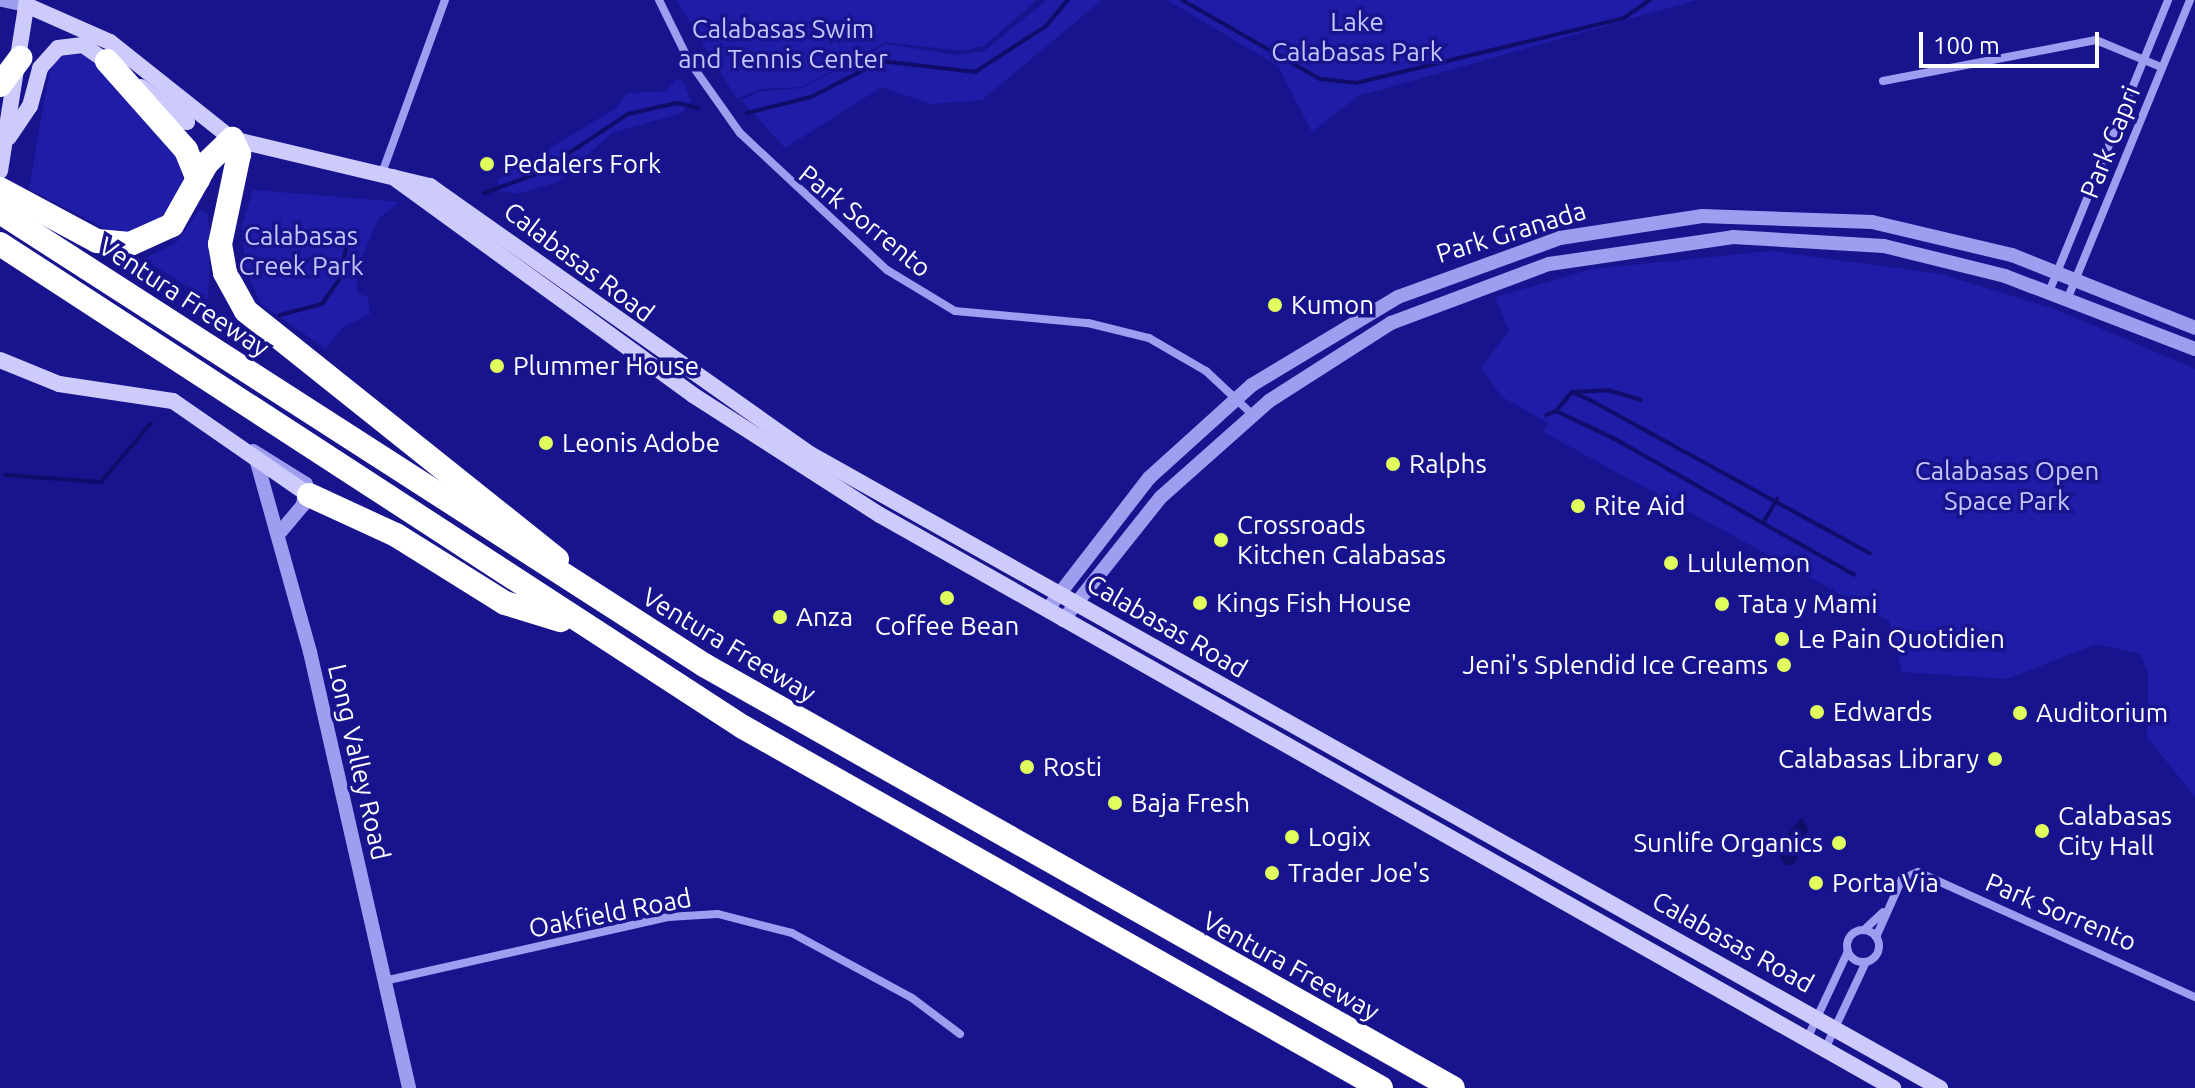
<!DOCTYPE html>
<html>
<head>
<meta charset="utf-8">
<style>
  body { margin:0 }
  #map { position:relative; width:2195px; height:1088px; overflow:hidden; background:#18148d; font-family:Ubuntu,sans-serif }
  div>[style] { position:absolute }
  .green>* { inset:0; background:#1f1ca7 }
  .water>* { inset:0; background:#100c69 }
  .stream>* { height:4px; margin:-2px; padding:0 2px; transform-origin:2px; border-radius:2px; background:#100c69 }
  .minor>* { height:8px; margin:-4px; padding:0 4px; transform-origin:4px; border-radius:4px; background:#9f9df0 }
  .minor>.ring { margin:-4px; padding:0; box-sizing:content-box; background:none; border:8px solid #9f9df0; border-radius:50% }
  .tertiary>* { height:14px; margin:-7px; padding:0 7px; transform-origin:7px; border-radius:7px; background:#9f9df0 }
  .secondary>* { height:16px; margin:-8px; padding:0 8px; transform-origin:8px; border-radius:8px; background:#cdcbfb }
  .motorway>* { height:24px; margin:-12px; padding:0 12px; transform-origin:12px; border-radius:12px; background:#fff }
  .dots>* { width:22px; height:22px; translate:-50% -50%; box-sizing:border-box; border:4px solid #18148d; border-radius:50% }
  span { translate:-50% -50%; white-space:nowrap; text-align:center; line-height:1.15; -webkit-text-stroke:7px #18148d; paint-order:stroke }
  .park-label { font-size:26px; color:#c5c4fc }
  .street-label { font-size:26px; color:#fff }
  .poi-label { font-size:26px; color:#fff }
  .left { translate:0 -50%; text-align:left }
  .right { translate:-100% -50%; text-align:right }
  .scale { position:absolute; left:1919px; top:32px; width:180px; height:36px; box-sizing:border-box; border:4px solid #fff; border-top:0; padding-left:10px; font-size:24px; line-height:28px; white-space:nowrap; color:#fff; -webkit-text-stroke:6px #18148d; paint-order:stroke }
</style>
</head>
<body>
<div id="map">
  <div class="green">
    <i style="clip-path:polygon(676px 0,1037px 0,984px 46px,962px 51px,886px 42px,802px 87px,760px 89px,737px 99px)"></i>
    <i style="clip-path:polygon(1047px 0,1102px 0,982px 100px,930px 104px,882px 87px,785px 148px,741px 100px,761px 91px,802px 88px,887px 44px,956px 55px,984px 51px)"></i>
    <i style="clip-path:polygon(1167px 0,1697px 0,1358px 96px,1312px 132px,1278px 66px)"></i>
    <i style="clip-path:polygon(88px 54px,177px 156px,184px 183px,156px 224px,120px 236px,29px 189px,49px 73px,58px 56px)"></i>
    <i style="clip-path:polygon(675px 80px,683px 81px,691px 100px,682px 113px,612px 133px,557px 182px,518px 194px,500px 191px,497px 180px,616px 108px,628px 93px,666px 91px)"></i>
    <i style="clip-path:polygon(253px 190px,400px 202px,379px 218px,357px 268px,357px 293px,368px 297px,370px 314px,343px 327px,326px 349px,261px 304px,245px 268px,242px 225px)"></i>
    <i style="clip-path:polygon(199px 210px,207px 213px,211px 241px,208px 300px,144px 259px,176px 243px)"></i>
    <i style="clip-path:polygon(1771px 251px,1941px 274px,2057px 310px,2195px 369px,2195px 797px,2147px 737px,2148px 672px,2140px 654px,2096px 644px,2007px 679px,1902px 672px,1889px 621px,1543px 432px,1548px 423px,1502px 397px,1481px 368px,1509px 331px,1495px 297px,1592px 269px)"></i>
  </div>
  <div class="water">
    <i style="clip-path:polygon(1802px 817px,1808px 829px,1795px 863px,1786px 866px,1775px 850px)"></i>
  </div>
  <div class="stream">
    <i style="left:1182px;top:0;width:159px;rotate:29.8deg"></i>
    <i style="left:1320px;top:79px;width:36px;rotate:6deg"></i>
    <i style="left:1356px;top:83px;width:276px;rotate:-13.6deg"></i>
    <i style="left:1624px;top:18px;width:32px;rotate:-35deg"></i>
    <i style="left:747px;top:113px;width:66px;rotate:-14deg"></i>
    <i style="left:811px;top:97px;width:79px;rotate:-27.2deg"></i>
    <i style="left:881px;top:61px;width:95px;rotate:6.7deg"></i>
    <i style="left:975px;top:72px;width:85px;rotate:-32.9deg"></i>
    <i style="left:1046px;top:26px;width:34px;rotate:-50deg"></i>
    <i style="left:484px;top:193px;width:59px;rotate:-20deg"></i>
    <i style="left:539px;top:173px;width:107px;rotate:-33.5deg"></i>
    <i style="left:628px;top:114px;width:50px;rotate:-12.7deg"></i>
    <i style="left:677px;top:103px;width:22px;rotate:13deg"></i>
    <i style="left:280px;top:315px;width:43px;rotate:-14.7deg"></i>
    <i style="left:322px;top:304px;width:29px;rotate:-55deg"></i>
    <i style="left:339px;top:280px;width:49px;rotate:-77.1deg"></i>
    <i style="left:1573px;top:392px;width:35px;rotate:-3deg"></i>
    <i style="left:1608px;top:390px;width:34px;rotate:17deg"></i>
    <i style="left:1556px;top:411px;width:25px;rotate:-50deg"></i>
    <i style="left:1572px;top:392px;width:20px;rotate:24deg"></i>
    <i style="left:1590px;top:400px;width:319px;rotate:28.7deg"></i>
    <i style="left:1546px;top:415px;width:11px;rotate:-22deg"></i>
    <i style="left:1556px;top:411px;width:65px;rotate:25.4deg"></i>
    <i style="left:1615px;top:439px;width:275px;rotate:29.6deg"></i>
    <i style="left:6px;top:475px;width:95px;rotate:4.2deg"></i>
    <i style="left:101px;top:482px;width:77px;rotate:-49.7deg"></i>
    <i style="left:1764px;top:521px;width:26px;rotate:-59deg"></i>
  </div>
  <div class="minor">
    <i style="left:659px;top:0;width:68px;rotate:63.8deg"></i>
    <i style="left:689px;top:61px;width:88px;rotate:54.7deg"></i>
    <i style="left:740px;top:133px;width:201px;rotate:43deg"></i>
    <i style="left:887px;top:270px;width:79px;rotate:31.1deg"></i>
    <i style="left:955px;top:311px;width:134px;rotate:5.2deg"></i>
    <i style="left:1088px;top:323px;width:63px;rotate:13.8deg"></i>
    <i style="left:1149px;top:338px;width:66px;rotate:30.1deg"></i>
    <i style="left:1206px;top:371px;width:63px;rotate:43.1deg"></i>
    <i style="left:1883px;top:81px;width:217px;rotate:-10.9deg"></i>
    <i style="left:2096px;top:40px;width:70px;rotate:22.6deg"></i>
    <i style="left:382px;top:173px;width:184px;rotate:-70deg"></i>
    <i style="left:2049px;top:292px;width:315px;rotate:-67.8deg"></i>
    <i style="left:2067px;top:300px;width:324px;rotate:-67.7deg"></i>
    <i class="ring" style="left:1847px;top:930px;width:24px;height:24px"></i>
    <i style="left:1864px;top:930px;width:26px;rotate:-43deg"></i>
    <i style="left:1876px;top:937px;width:64px;rotate:-65.9deg"></i>
    <i style="left:1902px;top:879px;width:17px;rotate:-24deg"></i>
    <i style="left:1918px;top:872px;width:304px;rotate:24.3deg"></i>
    <i style="left:384px;top:981px;width:291px;rotate:-12.7deg"></i>
    <i style="left:668px;top:917px;width:50px;rotate:-3.4deg"></i>
    <i style="left:718px;top:914px;width:76px;rotate:14.4deg"></i>
    <i style="left:792px;top:933px;width:136px;rotate:28.4deg"></i>
    <i style="left:912px;top:998px;width:60px;rotate:36.9deg"></i>
    <i style="left:1807px;top:1039px;width:97px;rotate:-65deg"></i>
    <i style="left:1825px;top:1049px;width:96px;rotate:-64.8deg"></i>
  </div>
  <div class="tertiary">
    <i style="left:2px;top:0;width:25px;rotate:12deg"></i>
    <i style="left:253px;top:451px;width:62px;rotate:31.9deg"></i>
    <i style="left:306px;top:484px;width:21px;rotate:98deg"></i>
    <i style="left:303px;top:505px;width:35px;rotate:130deg"></i>
    <i style="left:255px;top:455px;width:205px;rotate:74.4deg"></i>
    <i style="left:310px;top:652px;width:447px;rotate:77.2deg"></i>
    <i style="left:1047px;top:610px;width:167px;rotate:-52.3deg"></i>
    <i style="left:1149px;top:478px;width:139px;rotate:-42.1deg"></i>
    <i style="left:1252px;top:385px;width:170px;rotate:-31.1deg"></i>
    <i style="left:1398px;top:297px;width:172px;rotate:-20deg"></i>
    <i style="left:1560px;top:238px;width:144px;rotate:-8.8deg"></i>
    <i style="left:1702px;top:216px;width:170px;rotate:2deg"></i>
    <i style="left:1872px;top:222px;width:144px;rotate:13.3deg"></i>
    <i style="left:2012px;top:255px;width:197px;rotate:21.7deg"></i>
    <i style="left:1063px;top:620px;width:157px;rotate:-51.5deg"></i>
    <i style="left:1161px;top:497px;width:144px;rotate:-41.6deg"></i>
    <i style="left:1269px;top:401px;width:145px;rotate:-32.6deg"></i>
    <i style="left:1391px;top:323px;width:169px;rotate:-20.5deg"></i>
    <i style="left:1549px;top:264px;width:186px;rotate:-8.3deg"></i>
    <i style="left:1733px;top:237px;width:151px;rotate:3.4deg"></i>
    <i style="left:1884px;top:246px;width:125px;rotate:13.9deg"></i>
    <i style="left:2005px;top:276px;width:204px;rotate:21deg"></i>
  </div>
  <div class="secondary">
    <i style="left:26px;top:5px;width:92px;rotate:23.8deg"></i>
    <i style="left:110px;top:42px;width:156px;rotate:38.5deg"></i>
    <i style="left:232px;top:139px;width:204px;rotate:13.4deg"></i>
    <i style="left:430px;top:186px;width:465px;rotate:35.2deg"></i>
    <i style="left:810px;top:454px;width:1296px;rotate:29.3deg"></i>
    <i style="left:141px;top:87px;width:58px;rotate:37.3deg"></i>
    <i style="left:9px;top:137px;width:37px;rotate:-56deg"></i>
    <i style="left:30px;top:106px;width:39px;rotate:-75deg"></i>
    <i style="left:40px;top:68px;width:27px;rotate:-48deg"></i>
    <i style="left:58px;top:48px;width:25px;rotate:-7deg"></i>
    <i style="left:83px;top:45px;width:37px;rotate:35deg"></i>
    <i style="left:0;top:171px;width:173px;rotate:-81deg"></i>
    <i style="left:393px;top:177px;width:371px;rotate:36deg"></i>
    <i style="left:693px;top:395px;width:222px;rotate:32.7deg"></i>
    <i style="left:880px;top:515px;width:1164px;rotate:29.49deg"></i>
    <i style="left:0;top:360px;width:64px;rotate:22.1deg"></i>
    <i style="left:59px;top:384px;width:115px;rotate:8.5deg"></i>
    <i style="left:173px;top:401px;width:165px;rotate:34.7deg"></i>
  </div>
  <div class="motorway">
    <i style="left:107px;top:61px;width:119px;rotate:48.4deg"></i>
    <i style="left:186px;top:150px;width:32px;rotate:68deg"></i>
    <i style="left:0;top:85px;width:34px;rotate:-53deg"></i>
    <i style="left:0;top:189px;width:110px;rotate:28.2deg"></i>
    <i style="left:97px;top:241px;width:33px;rotate:5deg"></i>
    <i style="left:130px;top:244px;width:46px;rotate:-24.3deg"></i>
    <i style="left:172px;top:225px;width:71px;rotate:-60.6deg"></i>
    <i style="left:207px;top:163px;width:35px;rotate:-44deg"></i>
    <i style="left:232px;top:139px;width:17px;rotate:65deg"></i>
    <i style="left:239px;top:154px;width:92px;rotate:101.9deg"></i>
    <i style="left:220px;top:244px;width:29px;rotate:80deg"></i>
    <i style="left:225px;top:273px;width:43px;rotate:61.1deg"></i>
    <i style="left:246px;top:311px;width:398px;rotate:38.6deg"></i>
    <i style="left:0;top:212px;width:837px;rotate:32.76deg"></i>
    <i style="left:704px;top:665px;width:860px;rotate:29.46deg"></i>
    <i style="left:0;top:244px;width:886px;rotate:33.03deg"></i>
    <i style="left:743px;top:727px;width:733px;rotate:29.5deg"></i>
    <i style="left:309px;top:495px;width:96px;rotate:24.7deg"></i>
    <i style="left:396px;top:535px;width:128px;rotate:32deg"></i>
    <i style="left:505px;top:603px;width:58px;rotate:17.2deg"></i>
  </div>
  <div class="dots">
    <i style="left:487px;top:164px;background:#e1ff5d"></i>
    <i style="left:1275px;top:305px;background:#e1ff5d"></i>
    <i style="left:497px;top:366px;background:#e1ff5d"></i>
    <i style="left:546px;top:443px;background:#e1ff5d"></i>
    <i style="left:1393px;top:464px;background:#e1ff5d"></i>
    <i style="left:1578px;top:506px;background:#e1ff5d"></i>
    <i style="left:1221px;top:540px;background:#e1ff5d"></i>
    <i style="left:1671px;top:563px;background:#e1ff5d"></i>
    <i style="left:947px;top:598px;background:#e1ff5d"></i>
    <i style="left:1200px;top:603px;background:#e1ff5d"></i>
    <i style="left:1722px;top:604px;background:#e1ff5d"></i>
    <i style="left:780px;top:617px;background:#e1ff5d"></i>
    <i style="left:1782px;top:639px;background:#e1ff5d"></i>
    <i style="left:1784px;top:665px;background:#e1ff5d"></i>
    <i style="left:1817px;top:712px;background:#e1ff5d"></i>
    <i style="left:2020px;top:713px;background:#e1ff5d"></i>
    <i style="left:1995px;top:759px;background:#e1ff5d"></i>
    <i style="left:1027px;top:767px;background:#e1ff5d"></i>
    <i style="left:1115px;top:803px;background:#e1ff5d"></i>
    <i style="left:2042px;top:831px;background:#e1ff5d"></i>
    <i style="left:1292px;top:837px;background:#e1ff5d"></i>
    <i style="left:1839px;top:843px;background:#e1ff5d"></i>
    <i style="left:1272px;top:873px;background:#e1ff5d"></i>
    <i style="left:1816px;top:883px;background:#e1ff5d"></i>
  </div>
  <div class="park-label">
    <span style="left:1357px;top:37px">Lake<br>Calabasas Park</span>
    <span style="left:783px;top:44px">Calabasas Swim<br>and Tennis Center</span>
    <span style="left:301px;top:251px">Calabasas<br>Creek Park</span>
    <span style="left:2007px;top:486px">Calabasas Open<br>Space Park</span>
  </div>
  <div class="street-label">
    <span style="left:2110px;top:142px;rotate:-68deg">Park Capri</span>
    <span style="left:865px;top:221px;rotate:39deg">Park Sorrento</span>
    <span style="left:1511px;top:232px;rotate:-17deg">Park Granada</span>
    <span style="left:579px;top:262px;rotate:37deg">Calabasas Road</span>
    <span style="left:184px;top:297px;rotate:33deg">Ventura Freeway</span>
    <span style="left:1167px;top:626px;rotate:30deg">Calabasas Road</span>
    <span style="left:729px;top:645px;rotate:31deg">Ventura Freeway</span>
    <span style="left:359px;top:762px;rotate:77deg">Long Valley Road</span>
    <span style="left:2061px;top:912px;rotate:23deg">Park Sorrento</span>
    <span style="left:610px;top:913px;rotate:-11deg">Oakfield Road</span>
    <span style="left:1733px;top:942px;rotate:29deg">Calabasas Road</span>
    <span style="left:1291px;top:966px;rotate:29deg">Ventura Freeway</span>
  </div>
  <div class="poi-label">
    <span class="left" style="left:503px;top:164px">Pedalers Fork</span>
    <span class="left" style="left:1291px;top:305px">Kumon</span>
    <span class="left" style="left:513px;top:366px">Plummer House</span>
    <span class="left" style="left:562px;top:443px">Leonis Adobe</span>
    <span class="left" style="left:1409px;top:464px">Ralphs</span>
    <span class="left" style="left:1594px;top:506px">Rite Aid</span>
    <span class="left" style="left:1237px;top:540px">Crossroads<br>Kitchen Calabasas</span>
    <span class="left" style="left:1687px;top:563px">Lululemon</span>
    <span class="left" style="left:1216px;top:603px">Kings Fish House</span>
    <span class="left" style="left:1738px;top:604px">Tata y Mami</span>
    <span class="left" style="left:796px;top:617px">Anza</span>
    <span style="left:947px;top:626px">Coffee Bean</span>
    <span class="left" style="left:1798px;top:639px">Le Pain Quotidien</span>
    <span class="right" style="left:1768px;top:665px">Jeni's Splendid Ice Creams</span>
    <span class="left" style="left:1833px;top:712px">Edwards</span>
    <span class="left" style="left:2036px;top:713px">Auditorium</span>
    <span class="right" style="left:1979px;top:759px">Calabasas Library</span>
    <span class="left" style="left:1043px;top:767px">Rosti</span>
    <span class="left" style="left:1131px;top:803px">Baja Fresh</span>
    <span class="left" style="left:2058px;top:831px">Calabasas<br>City Hall</span>
    <span class="left" style="left:1308px;top:837px">Logix</span>
    <span class="right" style="left:1823px;top:843px">Sunlife Organics</span>
    <span class="left" style="left:1288px;top:873px">Trader Joe's</span>
    <span class="left" style="left:1832px;top:883px">Porta Via</span>
  </div>
  <div class="scale">100 m</div>
</div>
</body>
</html>
